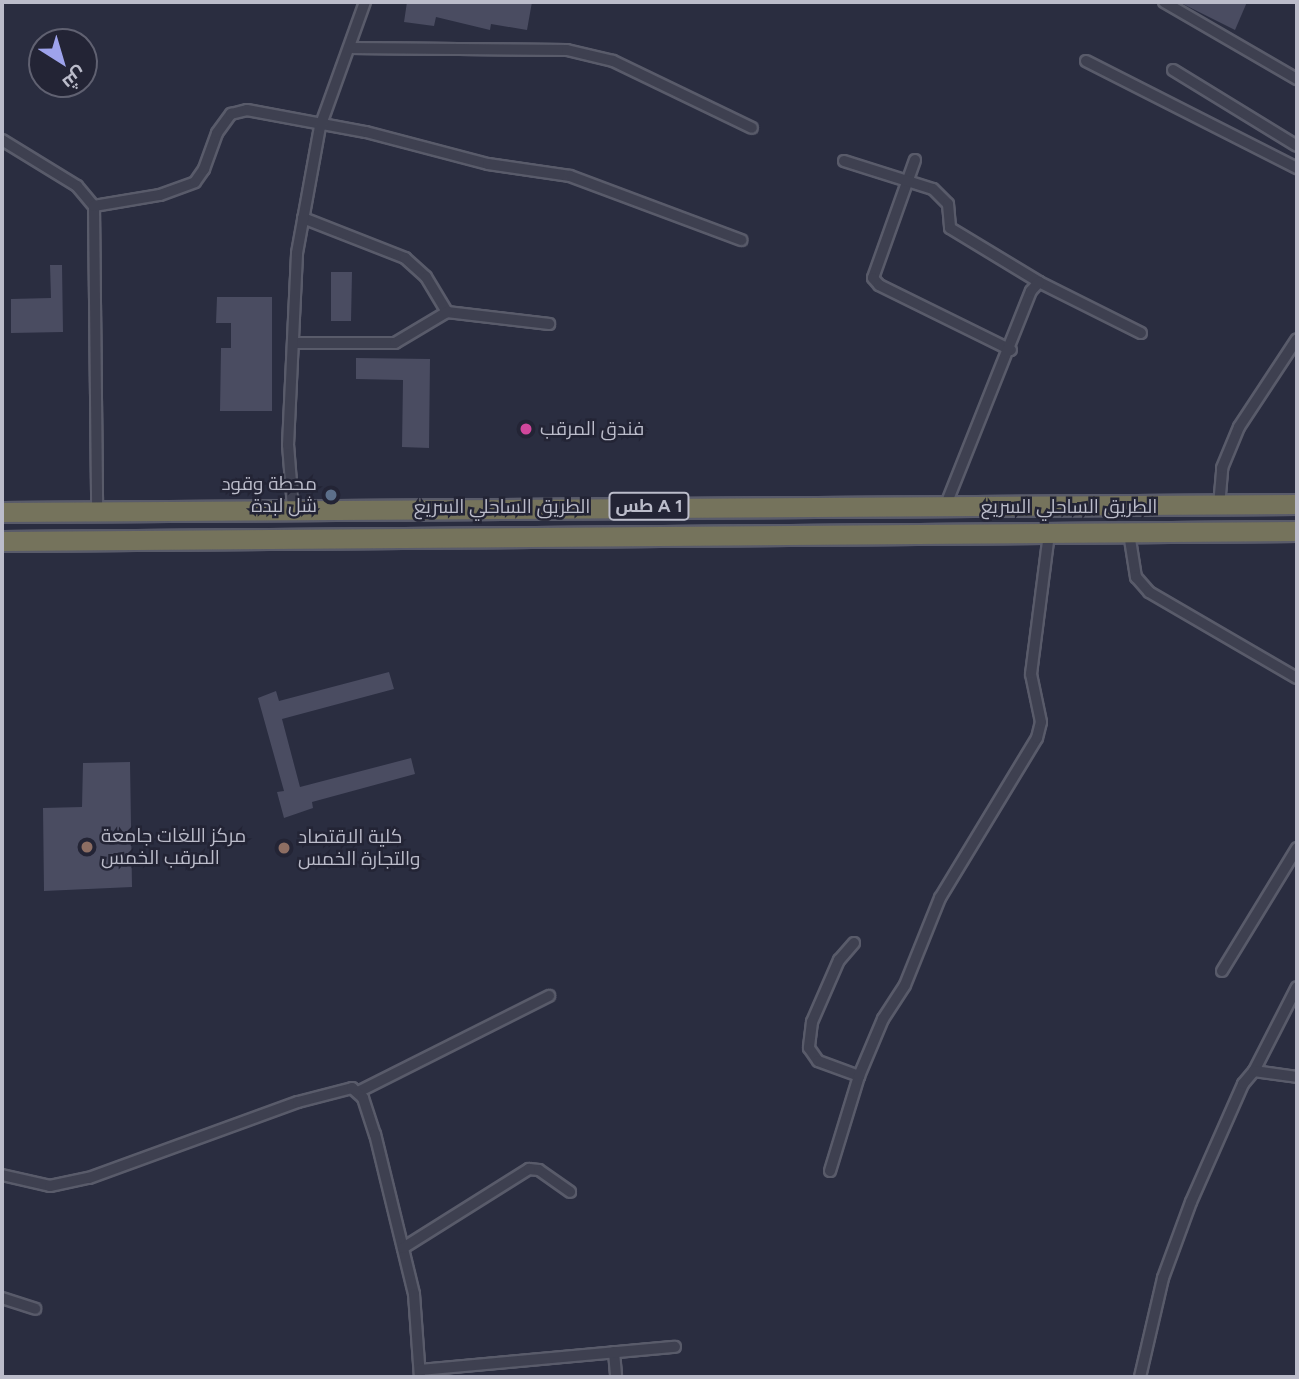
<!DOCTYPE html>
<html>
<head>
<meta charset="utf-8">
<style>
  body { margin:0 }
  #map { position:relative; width:1299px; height:1379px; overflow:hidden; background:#2a2d40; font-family:Figtree,Cairo,sans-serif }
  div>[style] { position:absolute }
  .building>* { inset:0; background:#4a4c61 }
  .roads { filter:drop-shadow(2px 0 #595b6a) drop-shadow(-2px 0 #595b6a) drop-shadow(0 2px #595b6a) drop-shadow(0 -2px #595b6a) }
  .street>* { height:10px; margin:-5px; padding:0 5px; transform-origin:5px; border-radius:5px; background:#3e4050 }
  .highway>* { height:19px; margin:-9.5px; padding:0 9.5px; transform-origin:9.5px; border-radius:9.5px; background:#75735c }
  .dots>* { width:19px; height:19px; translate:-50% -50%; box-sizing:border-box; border:4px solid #232435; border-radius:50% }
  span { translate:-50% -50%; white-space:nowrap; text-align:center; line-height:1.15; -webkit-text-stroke:5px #232435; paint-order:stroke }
  .shield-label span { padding:2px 5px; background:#232435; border:2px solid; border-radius:5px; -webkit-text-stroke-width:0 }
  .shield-label { font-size:18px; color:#bbbcca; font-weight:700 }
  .poi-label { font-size:19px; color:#bbbcca }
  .left { translate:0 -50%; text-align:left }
  .right { translate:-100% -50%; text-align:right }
  .street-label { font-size:19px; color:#bbbcca }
  .frame { position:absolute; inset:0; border:4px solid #bbbcca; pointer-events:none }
  .north { position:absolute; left:28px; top:28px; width:70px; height:70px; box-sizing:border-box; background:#232435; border:2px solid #606171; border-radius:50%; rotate:143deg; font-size:19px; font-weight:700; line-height:28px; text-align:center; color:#bbbcca }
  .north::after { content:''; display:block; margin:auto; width:24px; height:32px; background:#9ea3ec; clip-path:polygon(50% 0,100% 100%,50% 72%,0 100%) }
</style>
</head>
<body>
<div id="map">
  <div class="building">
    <i style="clip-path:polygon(407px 2px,532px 2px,527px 30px,491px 24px,490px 30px,436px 17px,434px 26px,404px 22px)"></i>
    <i style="clip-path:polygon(1179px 2px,1247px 2px,1235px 30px)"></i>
    <i style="clip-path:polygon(50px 265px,62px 265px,63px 332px,11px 333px,11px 299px,51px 298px)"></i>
    <i style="clip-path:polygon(331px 272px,352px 272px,351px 321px,331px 321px)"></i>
    <i style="clip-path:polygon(217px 297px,272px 297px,272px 411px,220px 411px,221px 348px,231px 348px,231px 323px,216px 323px)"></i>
    <i style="clip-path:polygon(356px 358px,430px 359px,429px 448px,402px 447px,403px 380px,356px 379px)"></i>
    <i style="clip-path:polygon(389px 672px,394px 689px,282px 719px,300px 787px,411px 758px,415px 774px,312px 802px,313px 808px,284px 818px,277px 792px,284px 791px,258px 698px,276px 691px,279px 701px)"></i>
    <i style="clip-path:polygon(130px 762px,132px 887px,44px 891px,43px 808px,82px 807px,83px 763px)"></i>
  </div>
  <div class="roads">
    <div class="street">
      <i style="left:1164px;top:2px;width:154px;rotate:30.1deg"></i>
      <i style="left:350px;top:48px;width:217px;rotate:0.5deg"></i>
      <i style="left:567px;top:50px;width:47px;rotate:13.4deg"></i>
      <i style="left:613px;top:61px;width:154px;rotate:25.7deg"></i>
      <i style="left:1086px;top:61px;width:237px;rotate:26.9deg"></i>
      <i style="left:1173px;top:70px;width:145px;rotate:31.5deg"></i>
      <i style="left:2px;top:140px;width:88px;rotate:31.5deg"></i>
      <i style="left:77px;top:186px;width:26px;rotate:50deg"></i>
      <i style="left:94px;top:206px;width:305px;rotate:89.4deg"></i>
      <i style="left:915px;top:160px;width:125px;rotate:109.6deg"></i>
      <i style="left:873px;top:278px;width:9px;rotate:49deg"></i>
      <i style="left:879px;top:285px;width:147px;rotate:26.2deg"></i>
      <i style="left:844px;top:161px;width:93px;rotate:17.5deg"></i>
      <i style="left:933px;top:189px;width:21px;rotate:45deg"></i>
      <i style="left:948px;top:204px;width:24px;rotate:85deg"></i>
      <i style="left:950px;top:228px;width:104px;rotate:31.2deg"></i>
      <i style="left:1039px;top:282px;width:114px;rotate:26.6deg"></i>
      <i style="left:94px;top:206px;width:67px;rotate:-9.5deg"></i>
      <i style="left:160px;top:195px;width:37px;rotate:-20deg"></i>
      <i style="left:195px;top:182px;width:16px;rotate:-55deg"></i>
      <i style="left:204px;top:169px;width:38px;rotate:-70deg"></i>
      <i style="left:217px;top:133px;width:24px;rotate:-54deg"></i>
      <i style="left:231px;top:114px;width:16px;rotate:-14deg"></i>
      <i style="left:247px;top:110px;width:121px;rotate:10.5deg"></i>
      <i style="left:366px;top:132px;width:126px;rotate:14.7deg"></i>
      <i style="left:488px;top:164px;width:83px;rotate:8.3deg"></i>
      <i style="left:570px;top:176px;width:183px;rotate:20.5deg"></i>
      <i style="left:303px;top:218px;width:110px;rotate:21.4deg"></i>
      <i style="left:405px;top:258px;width:28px;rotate:42deg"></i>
      <i style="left:426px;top:277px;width:41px;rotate:59deg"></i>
      <i style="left:447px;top:312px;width:103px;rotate:6.7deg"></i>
      <i style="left:293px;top:343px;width:102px"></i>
      <i style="left:395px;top:343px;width:61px;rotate:-30.8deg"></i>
      <i style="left:1219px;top:506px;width:38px;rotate:-85deg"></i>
      <i style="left:1222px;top:468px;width:44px;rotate:-67.5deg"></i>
      <i style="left:1239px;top:427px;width:105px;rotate:-56.6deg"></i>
      <i style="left:945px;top:507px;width:232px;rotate:-68.3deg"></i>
      <i style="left:1031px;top:291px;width:12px;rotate:-48deg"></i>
      <i style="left:293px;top:508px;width:63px;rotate:-94.5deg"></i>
      <i style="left:288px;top:445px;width:192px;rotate:-87.3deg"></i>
      <i style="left:297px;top:253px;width:128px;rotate:-79.7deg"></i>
      <i style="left:320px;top:127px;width:133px;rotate:-70.2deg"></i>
      <i style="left:1129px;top:533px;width:45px;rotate:81deg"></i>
      <i style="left:1136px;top:577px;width:20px;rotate:49deg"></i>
      <i style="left:1149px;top:592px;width:171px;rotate:30.2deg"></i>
      <i style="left:854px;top:943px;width:23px;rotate:131deg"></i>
      <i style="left:839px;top:960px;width:68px;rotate:113.5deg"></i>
      <i style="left:812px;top:1022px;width:26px;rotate:97deg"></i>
      <i style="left:809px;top:1048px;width:16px;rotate:55deg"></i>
      <i style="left:818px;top:1061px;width:44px;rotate:20.1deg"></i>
      <i style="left:1222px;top:971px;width:144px;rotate:-58.6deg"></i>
      <i style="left:1254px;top:1071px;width:94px;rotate:-62.9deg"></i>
      <i style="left:358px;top:1092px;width:214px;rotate:-26.7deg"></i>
      <i style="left:830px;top:1171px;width:99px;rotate:-73deg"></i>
      <i style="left:859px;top:1076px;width:62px;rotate:-67.2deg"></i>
      <i style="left:883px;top:1019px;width:40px;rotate:-57.1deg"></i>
      <i style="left:905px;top:985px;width:94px;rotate:-68.1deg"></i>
      <i style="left:940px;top:898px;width:187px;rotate:-58.8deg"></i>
      <i style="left:1037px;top:738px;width:16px;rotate:-76deg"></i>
      <i style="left:1041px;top:722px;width:49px;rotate:-101.8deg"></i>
      <i style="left:1031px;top:674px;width:141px;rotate:-82.7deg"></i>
      <i style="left:2px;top:1175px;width:49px;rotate:12.9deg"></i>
      <i style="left:50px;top:1186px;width:40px;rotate:-12deg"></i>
      <i style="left:89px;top:1178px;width:222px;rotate:-20deg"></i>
      <i style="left:298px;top:1102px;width:56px;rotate:-14.5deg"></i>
      <i style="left:352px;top:1088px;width:15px;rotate:42deg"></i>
      <i style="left:363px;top:1098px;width:38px;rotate:72deg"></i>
      <i style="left:375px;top:1134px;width:165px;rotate:76.3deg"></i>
      <i style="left:414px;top:1294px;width:83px;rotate:85.9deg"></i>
      <i style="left:403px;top:1248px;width:149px;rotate:-32.1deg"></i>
      <i style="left:529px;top:1169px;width:10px;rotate:6deg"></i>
      <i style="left:539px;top:1170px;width:38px;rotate:35deg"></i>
      <i style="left:2px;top:1298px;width:35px;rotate:18deg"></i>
      <i style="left:614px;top:1352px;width:25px;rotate:85deg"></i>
      <i style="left:420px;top:1370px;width:256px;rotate:-5.2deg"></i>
      <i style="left:1140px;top:1377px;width:102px;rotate:-76.9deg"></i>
      <i style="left:1163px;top:1278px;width:81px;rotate:-69.8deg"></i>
      <i style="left:1191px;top:1202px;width:129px;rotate:-66.2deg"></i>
      <i style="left:1243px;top:1084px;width:17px;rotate:-50deg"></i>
      <i style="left:1254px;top:1071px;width:43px;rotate:7.9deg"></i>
    </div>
    <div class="highway">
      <i style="left:2px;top:512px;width:1295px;rotate:-0.35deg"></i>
      <i style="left:2px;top:541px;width:1295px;rotate:-0.44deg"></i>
    </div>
  </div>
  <div class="dots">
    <i style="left:526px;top:429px;background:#d1479c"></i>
    <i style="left:331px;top:495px;background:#5c6f8a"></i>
    <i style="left:87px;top:847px;background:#8d6e63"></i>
    <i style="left:284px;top:848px;background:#8d6e63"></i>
  </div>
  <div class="shield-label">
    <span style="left:649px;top:506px">طس A 1</span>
  </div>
  <div class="poi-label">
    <span class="left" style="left:540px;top:429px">فندق المرقب</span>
    <span class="right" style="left:317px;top:495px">محطة وقود<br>شل لبدة</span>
    <span class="left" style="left:101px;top:847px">مركز اللغات جامعة<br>المرقب الخمس</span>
    <span class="left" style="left:298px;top:848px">كلية الاقتصاد<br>والتجارة الخمس</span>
  </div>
  <div class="street-label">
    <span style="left:502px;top:507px">الطريق الساحلي السريع</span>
    <span style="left:1069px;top:507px">الطريق الساحلي السريع</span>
  </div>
  <div class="frame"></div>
  <div class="north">ش</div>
</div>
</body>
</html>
